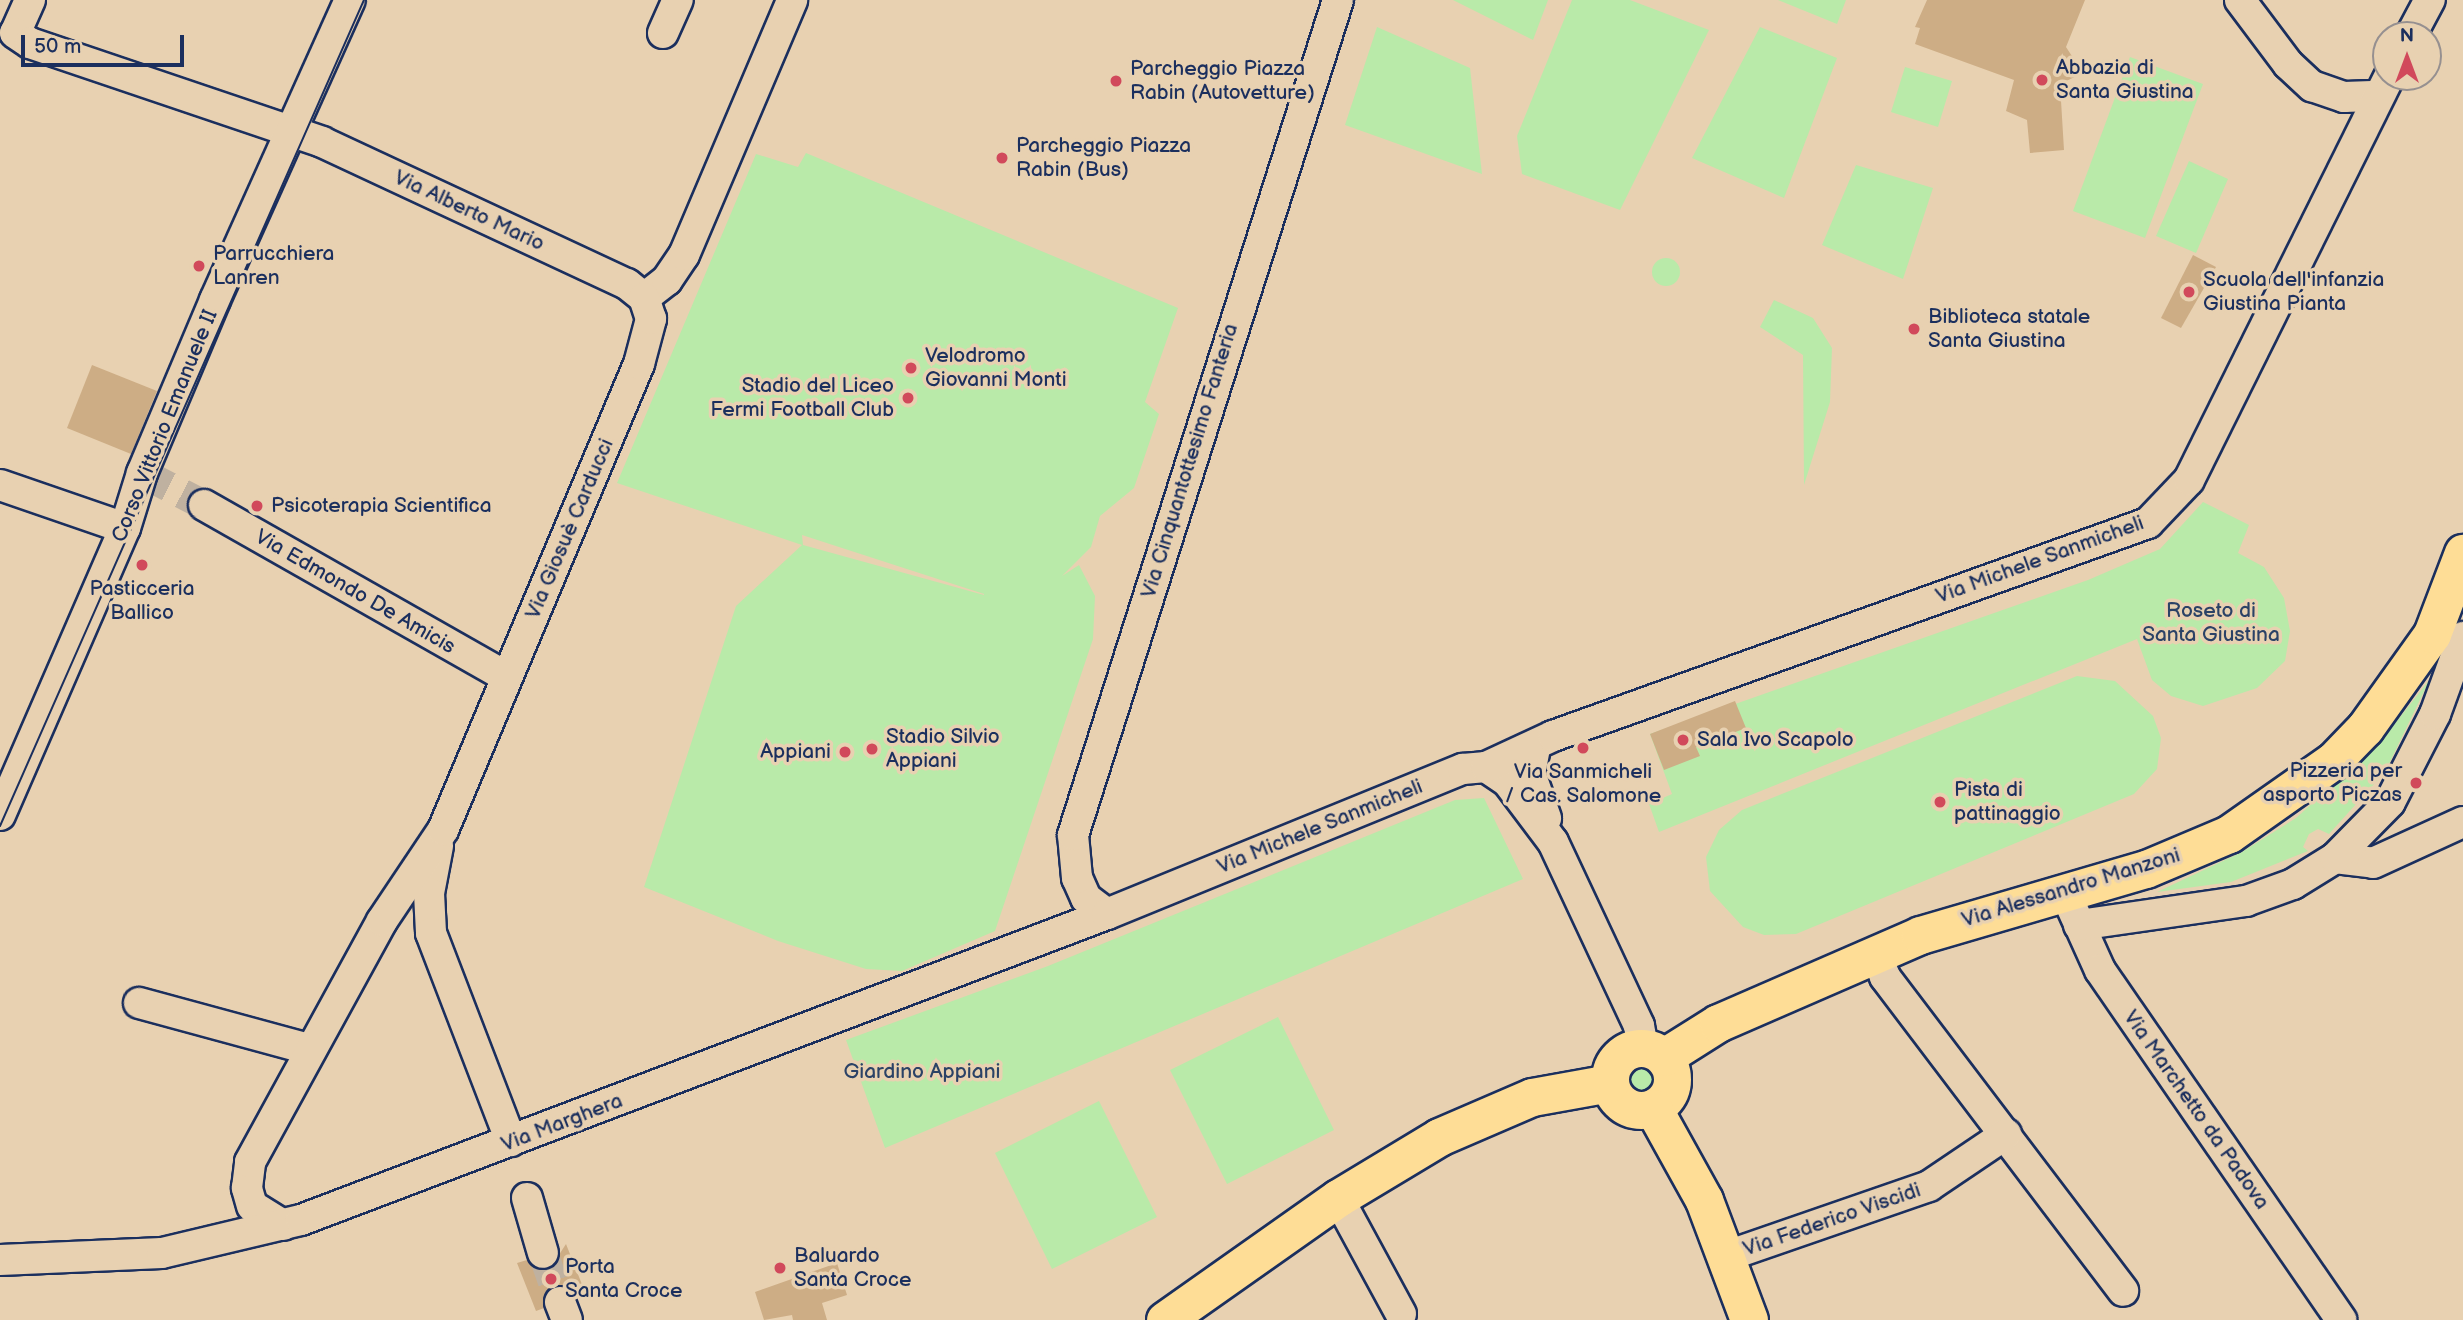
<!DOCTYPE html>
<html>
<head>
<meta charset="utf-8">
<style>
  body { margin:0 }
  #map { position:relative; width:2463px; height:1320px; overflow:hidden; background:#e8d1b1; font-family:"Balsamiq Sans",sans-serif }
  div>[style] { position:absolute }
  .green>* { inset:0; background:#b9eaa9 }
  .round { border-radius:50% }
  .building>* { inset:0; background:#cdad85 }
  .minor-tunnel>* { height:30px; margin-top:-15px; transform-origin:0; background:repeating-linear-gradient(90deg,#bfb1a0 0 30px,transparent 0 45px) }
  .roads { filter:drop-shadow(2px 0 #1b2f5e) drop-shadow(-2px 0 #1b2f5e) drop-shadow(0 2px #1b2f5e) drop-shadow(0 -2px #1b2f5e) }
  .minor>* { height:30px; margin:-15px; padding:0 15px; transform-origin:15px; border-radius:15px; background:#e8d1b1 }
  .major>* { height:37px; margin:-18.5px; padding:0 18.5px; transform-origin:18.5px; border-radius:18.5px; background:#fedd96 }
  .major>.ring { margin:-18.5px; padding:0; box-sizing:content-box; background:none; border:37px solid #fedd96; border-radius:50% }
  .tram>* { height:2px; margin:-1px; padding:0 1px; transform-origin:1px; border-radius:1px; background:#1b2f5e }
  .dots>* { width:19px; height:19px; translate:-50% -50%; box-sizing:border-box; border:4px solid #e8d1b1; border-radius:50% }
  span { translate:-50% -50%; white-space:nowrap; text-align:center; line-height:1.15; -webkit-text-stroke:7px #e8d1b1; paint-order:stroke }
  .poi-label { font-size:21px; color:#1b2f5e }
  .left { translate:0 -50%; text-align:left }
  .right { translate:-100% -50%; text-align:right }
  .street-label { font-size:21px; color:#1b2f5e }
  .park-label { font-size:21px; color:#2b4266 }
  .north { position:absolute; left:2372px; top:21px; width:70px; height:70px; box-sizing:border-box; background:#e8d1b1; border:2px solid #969090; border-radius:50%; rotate:0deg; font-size:19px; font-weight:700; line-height:28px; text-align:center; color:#1b2f5e }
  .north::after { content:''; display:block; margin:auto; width:24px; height:32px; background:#d1495b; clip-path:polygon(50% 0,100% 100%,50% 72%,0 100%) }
  .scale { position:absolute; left:21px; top:35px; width:163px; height:32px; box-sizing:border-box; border:4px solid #1b2f5e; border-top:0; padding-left:9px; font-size:21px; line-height:24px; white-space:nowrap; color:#1b2f5e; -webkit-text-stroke:5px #e8d1b1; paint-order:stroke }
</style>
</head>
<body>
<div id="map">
  <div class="green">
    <i style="clip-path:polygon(1453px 0,1548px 0,1533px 40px)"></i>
    <i style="clip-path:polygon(1572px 0,1630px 0,1709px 30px,1620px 210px,1522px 174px,1517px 136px)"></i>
    <i style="clip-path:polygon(1778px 0,1846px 0,1837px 24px)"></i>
    <i style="clip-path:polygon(1377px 27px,1470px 68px,1482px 174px,1345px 125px)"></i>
    <i style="clip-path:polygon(1760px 27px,1837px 58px,1784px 198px,1692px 158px)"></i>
    <i style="clip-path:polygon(2130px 57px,2203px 84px,2145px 238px,2073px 211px)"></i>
    <i style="clip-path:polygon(1905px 67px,1952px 81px,1938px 127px,1891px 112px)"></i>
    <i style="clip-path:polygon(evenodd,806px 153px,1178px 308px,1145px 402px,1159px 414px,1134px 488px,1100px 516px,1091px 547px,1062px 576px,1079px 565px,1095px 596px,1093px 639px,995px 931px,902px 971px,866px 969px,778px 941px,644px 887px,736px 606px,802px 545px,617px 483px,756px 154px,798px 167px,806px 153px,802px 535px,984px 594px,984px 595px,803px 545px,802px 535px)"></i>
    <i style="clip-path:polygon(2189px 161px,2228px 179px,2196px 253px,2156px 236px)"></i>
    <i style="clip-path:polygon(1856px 165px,1933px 188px,1903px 279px,1822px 245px)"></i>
    <i class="round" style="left:1652px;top:258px;width:28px;height:28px"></i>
    <i style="clip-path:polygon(1774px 300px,1813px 318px,1832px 348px,1830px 402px,1804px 485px,1803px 355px,1760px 327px)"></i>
    <i style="clip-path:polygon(2203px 502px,2249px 525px,2238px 553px,2264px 567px,2284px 598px,2290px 631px,2285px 661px,2257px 688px,2203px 706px,2171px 696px,2152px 680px,2137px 639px,1659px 832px,1649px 804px,1672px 794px,1650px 734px,2088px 580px,2160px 549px)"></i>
    <i style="clip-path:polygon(2077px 676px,2115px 681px,2153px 716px,2161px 738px,2157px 769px,2134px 794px,1796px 934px,1764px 935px,1743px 927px,1710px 891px,1706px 857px,1719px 830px,1742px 810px)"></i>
    <i style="clip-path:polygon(2430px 679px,2385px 772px,2329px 834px,2318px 829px,2309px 834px,2303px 847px,2308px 851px,2231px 882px,2157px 892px,2242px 852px,2296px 818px,2382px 740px)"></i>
    <i style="clip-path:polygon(1484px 798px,1523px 879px,885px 1148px,846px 1040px,1048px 966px,1455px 800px)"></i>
    <i style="clip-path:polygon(1278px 1017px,1334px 1130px,1227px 1184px,1170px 1070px)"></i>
    <i class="round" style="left:1626px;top:1064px;width:30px;height:30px"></i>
    <i style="clip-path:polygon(1099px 1101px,1157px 1217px,1052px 1269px,995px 1153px)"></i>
  </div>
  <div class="building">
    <i style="clip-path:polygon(1927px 0,2085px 0,2066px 47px,2083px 73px,2060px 84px,2064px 150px,2030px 153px,2027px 120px,2006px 111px,2014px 80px,1915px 44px,1920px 28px,1915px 27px)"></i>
    <i style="clip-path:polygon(2193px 255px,2216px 267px,2181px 328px,2161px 318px)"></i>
    <i style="clip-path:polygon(92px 365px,157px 391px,131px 454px,67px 428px)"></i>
    <i style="clip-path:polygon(1735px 701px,1746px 728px,1696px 747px,1700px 756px,1664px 770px,1650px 734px)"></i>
    <i style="clip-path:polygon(566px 1244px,585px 1292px,576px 1296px,563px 1285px,553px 1286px,543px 1299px,544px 1308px,536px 1311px,517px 1263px,527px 1260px,538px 1270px,549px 1270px)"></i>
    <i style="clip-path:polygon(837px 1263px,847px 1295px,822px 1303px,827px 1320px,793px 1320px,792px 1315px,764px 1320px,755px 1292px)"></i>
  </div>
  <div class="minor-tunnel">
    <i style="left:142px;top:473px;width:70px;rotate:27.3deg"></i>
    <i style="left:543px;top:1253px;width:52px;rotate:70.9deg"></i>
  </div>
  <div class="roads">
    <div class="minor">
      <i style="left:30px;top:0;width:36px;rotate:114deg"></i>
      <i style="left:15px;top:33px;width:18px;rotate:34deg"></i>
      <i style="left:30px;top:43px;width:308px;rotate:18.7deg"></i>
      <i style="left:322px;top:142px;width:336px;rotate:25deg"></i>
      <i style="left:627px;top:284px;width:22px;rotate:39deg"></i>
      <i style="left:2240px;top:0;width:80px;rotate:53.1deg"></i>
      <i style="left:2288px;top:64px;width:33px;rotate:43deg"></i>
      <i style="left:2312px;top:86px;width:34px;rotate:19deg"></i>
      <i style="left:2344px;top:97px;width:35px;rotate:-2deg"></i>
      <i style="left:663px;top:33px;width:36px;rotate:-66deg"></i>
      <i style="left:2411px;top:35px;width:40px;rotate:-62deg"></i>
      <i style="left:644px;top:298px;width:29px;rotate:-38deg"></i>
      <i style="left:667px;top:280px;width:30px;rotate:-56deg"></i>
      <i style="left:684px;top:255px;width:277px;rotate:-67deg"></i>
      <i style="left:0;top:485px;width:132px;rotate:19deg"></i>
      <i style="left:204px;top:505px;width:348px;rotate:29.6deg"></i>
      <i style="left:1535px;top:748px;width:25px;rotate:101deg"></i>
      <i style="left:1530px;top:773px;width:48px;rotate:70.4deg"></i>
      <i style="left:1486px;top:767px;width:25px;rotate:34deg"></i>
      <i style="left:1507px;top:781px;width:76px;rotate:53deg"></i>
      <i style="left:1553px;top:842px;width:203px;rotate:64.9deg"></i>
      <i style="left:1639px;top:1026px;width:21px;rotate:79deg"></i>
      <i style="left:0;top:815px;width:313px;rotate:-66.5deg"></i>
      <i style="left:125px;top:528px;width:58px;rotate:-72.8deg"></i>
      <i style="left:142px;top:473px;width:188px;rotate:-67.1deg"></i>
      <i style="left:215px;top:300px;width:329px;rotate:-65.8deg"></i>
      <i style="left:438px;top:846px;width:48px;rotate:100.8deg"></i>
      <i style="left:429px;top:893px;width:40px;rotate:87.1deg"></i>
      <i style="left:431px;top:933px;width:223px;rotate:69deg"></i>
      <i style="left:2335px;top:858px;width:38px;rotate:7deg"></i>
      <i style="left:2373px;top:863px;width:99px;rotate:-24.5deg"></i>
      <i style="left:2072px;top:908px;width:68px;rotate:65.7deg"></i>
      <i style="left:2100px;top:970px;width:425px;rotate:55.4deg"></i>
      <i style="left:1107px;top:914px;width:26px;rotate:-143deg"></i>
      <i style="left:1086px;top:898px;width:22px;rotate:-114deg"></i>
      <i style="left:1077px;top:878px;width:43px;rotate:-95.3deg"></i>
      <i style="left:1073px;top:835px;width:876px;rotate:-72.39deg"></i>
      <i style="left:2079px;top:925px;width:169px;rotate:-8.2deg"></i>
      <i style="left:2246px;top:901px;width:50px;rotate:-19.9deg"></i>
      <i style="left:2293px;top:884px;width:49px;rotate:-31.8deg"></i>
      <i style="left:2335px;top:858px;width:78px;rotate:-45.5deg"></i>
      <i style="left:2390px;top:802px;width:99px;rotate:-62.9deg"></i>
      <i style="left:2435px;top:714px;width:82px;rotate:-70deg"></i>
      <i style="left:1875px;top:953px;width:26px;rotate:67deg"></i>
      <i style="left:1885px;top:977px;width:394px;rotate:52.8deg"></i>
      <i style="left:139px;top:1003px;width:175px;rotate:15.2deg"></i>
      <i style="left:527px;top:1198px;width:57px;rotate:73.8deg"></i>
      <i style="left:1338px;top:1198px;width:132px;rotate:61.5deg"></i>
      <i style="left:283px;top:1225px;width:36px;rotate:-148deg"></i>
      <i style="left:252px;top:1206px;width:19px;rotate:-106deg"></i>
      <i style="left:247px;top:1188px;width:26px;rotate:-83deg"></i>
      <i style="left:250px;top:1162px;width:275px;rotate:-61.3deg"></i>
      <i style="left:382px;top:921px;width:110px;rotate:-56.2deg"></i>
      <i style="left:443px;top:830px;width:506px;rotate:-67.19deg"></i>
      <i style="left:639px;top:364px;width:47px;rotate:-75.1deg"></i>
      <i style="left:651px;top:319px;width:22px;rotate:-108deg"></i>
      <i style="left:1727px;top:1256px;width:214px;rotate:-19.1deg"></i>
      <i style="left:1929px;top:1186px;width:93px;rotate:-34deg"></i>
      <i style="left:0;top:1260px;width:162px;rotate:-2.5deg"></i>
      <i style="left:162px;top:1253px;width:143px;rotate:-13.4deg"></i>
      <i style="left:301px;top:1220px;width:862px;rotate:-20.79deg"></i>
      <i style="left:1107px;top:914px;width:384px;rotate:-22.2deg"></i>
      <i style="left:1463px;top:769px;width:23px;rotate:-5deg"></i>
      <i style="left:1486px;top:767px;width:74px;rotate:-24.8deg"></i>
      <i style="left:1553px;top:736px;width:632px;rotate:-19.7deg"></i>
      <i style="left:2148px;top:523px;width:59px;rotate:-46.4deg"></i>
      <i style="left:2189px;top:480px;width:450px;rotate:-63.6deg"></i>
      <i style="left:560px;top:1302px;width:19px;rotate:69deg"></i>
    </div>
    <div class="major">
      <i class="ring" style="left:1610px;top:1048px;width:25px;height:25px"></i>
      <i style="left:1664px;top:1057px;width:64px;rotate:-32.2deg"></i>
      <i style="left:1718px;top:1023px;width:220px;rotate:-23.5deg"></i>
      <i style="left:1920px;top:935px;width:235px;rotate:-16.3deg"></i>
      <i style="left:2146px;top:869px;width:90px;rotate:-22.9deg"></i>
      <i style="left:2229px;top:834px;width:127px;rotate:-35.1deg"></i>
      <i style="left:2333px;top:761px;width:46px;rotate:-45.9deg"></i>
      <i style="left:2365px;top:728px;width:115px;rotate:-54.5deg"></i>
      <i style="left:2432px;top:634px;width:87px;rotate:-69.1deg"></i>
      <i style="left:1653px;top:1108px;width:105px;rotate:61deg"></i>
      <i style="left:1704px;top:1200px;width:128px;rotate:69.4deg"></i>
      <i style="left:1165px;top:1320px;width:212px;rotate:-35.2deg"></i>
      <i style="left:1338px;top:1198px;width:118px;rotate:-31.1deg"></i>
      <i style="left:1439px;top:1137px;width:101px;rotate:-23.3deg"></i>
      <i style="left:1532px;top:1097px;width:79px;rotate:-10.2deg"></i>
    </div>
  </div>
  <div class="tram">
    <i style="left:0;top:826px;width:903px;rotate:-66.22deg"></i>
  </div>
  <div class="dots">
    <i style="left:2042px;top:80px;background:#d1495b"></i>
    <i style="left:1116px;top:81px;background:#d1495b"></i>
    <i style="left:1002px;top:158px;background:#d1495b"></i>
    <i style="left:199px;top:266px;background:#d1495b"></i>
    <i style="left:2189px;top:292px;background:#d1495b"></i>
    <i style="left:1914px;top:329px;background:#d1495b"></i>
    <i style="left:911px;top:368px;background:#d1495b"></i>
    <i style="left:908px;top:398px;background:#d1495b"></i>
    <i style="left:257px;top:506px;background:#d1495b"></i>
    <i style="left:142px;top:565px;background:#d1495b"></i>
    <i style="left:1683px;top:740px;background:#d1495b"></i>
    <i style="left:1583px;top:748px;background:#d1495b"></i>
    <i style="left:872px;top:749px;background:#d1495b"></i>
    <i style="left:845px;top:752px;background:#d1495b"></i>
    <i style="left:2416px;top:783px;background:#d1495b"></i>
    <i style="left:1940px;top:802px;background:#d1495b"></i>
    <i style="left:780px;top:1268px;background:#d1495b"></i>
    <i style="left:551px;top:1279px;background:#d1495b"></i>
  </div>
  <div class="poi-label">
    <span class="left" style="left:2056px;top:80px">Abbazia di<br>Santa Giustina</span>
    <span class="left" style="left:1130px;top:81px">Parcheggio Piazza<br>Rabin (Autovetture)</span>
    <span class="left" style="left:1016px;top:158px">Parcheggio Piazza<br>Rabin (Bus)</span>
    <span class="left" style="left:213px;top:266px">Parrucchiera<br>Lanren</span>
    <span class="left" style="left:2203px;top:292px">Scuola dell'infanzia<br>Giustina Pianta</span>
    <span class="left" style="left:1928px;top:329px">Biblioteca statale<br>Santa Giustina</span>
    <span class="left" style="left:925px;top:368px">Velodromo<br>Giovanni Monti</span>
    <span class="right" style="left:894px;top:398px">Stadio del Liceo<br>Fermi Football Club</span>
    <span class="left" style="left:271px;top:506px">Psicoterapia Scientifica</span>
    <span style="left:142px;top:601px">Pasticceria<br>Ballico</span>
    <span class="left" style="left:886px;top:749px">Stadio Silvio<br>Appiani</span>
    <span class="left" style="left:1697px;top:740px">Sala Ivo Scapolo</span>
    <span class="right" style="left:831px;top:752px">Appiani</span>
    <span class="right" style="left:2402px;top:783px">Pizzeria per<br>asporto Piczas</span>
    <span style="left:1583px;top:784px">Via Sanmicheli<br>/ Cas. Salomone</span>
    <span class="left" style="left:1954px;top:802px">Pista di<br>pattinaggio</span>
    <span class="left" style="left:794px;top:1268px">Baluardo<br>Santa Croce</span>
    <span class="left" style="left:565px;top:1279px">Porta<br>Santa Croce</span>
  </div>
  <div class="street-label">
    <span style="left:469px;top:211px;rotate:25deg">Via Alberto Mario</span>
    <span style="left:165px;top:426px;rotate:-68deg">Corso Vittorio Emanuele II</span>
    <span style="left:1190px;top:461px;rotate:-73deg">Via Cinquantottesimo Fanteria</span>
    <span style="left:570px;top:529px;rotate:-67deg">Via Giosuè Carducci</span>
    <span style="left:2040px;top:560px;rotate:-20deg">Via Michele Sanmicheli</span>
    <span style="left:355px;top:592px;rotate:30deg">Via Edmondo De Amicis</span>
    <span style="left:1320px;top:827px;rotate:-22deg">Via Michele Sanmicheli</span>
    <span style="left:2071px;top:888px;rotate:-17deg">Via Alessandro Manzoni</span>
    <span style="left:2196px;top:1110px;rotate:55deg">Via Marchetto da Padova</span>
    <span style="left:562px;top:1123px;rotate:-21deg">Via Marghera</span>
    <span style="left:1832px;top:1220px;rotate:-19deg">Via Federico Viscidi</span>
  </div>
  <div class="park-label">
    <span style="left:2211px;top:623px">Roseto di<br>Santa Giustina</span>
    <span style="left:922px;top:1072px">Giardino Appiani</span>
  </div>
  <div class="north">N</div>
  <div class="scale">50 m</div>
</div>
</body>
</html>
